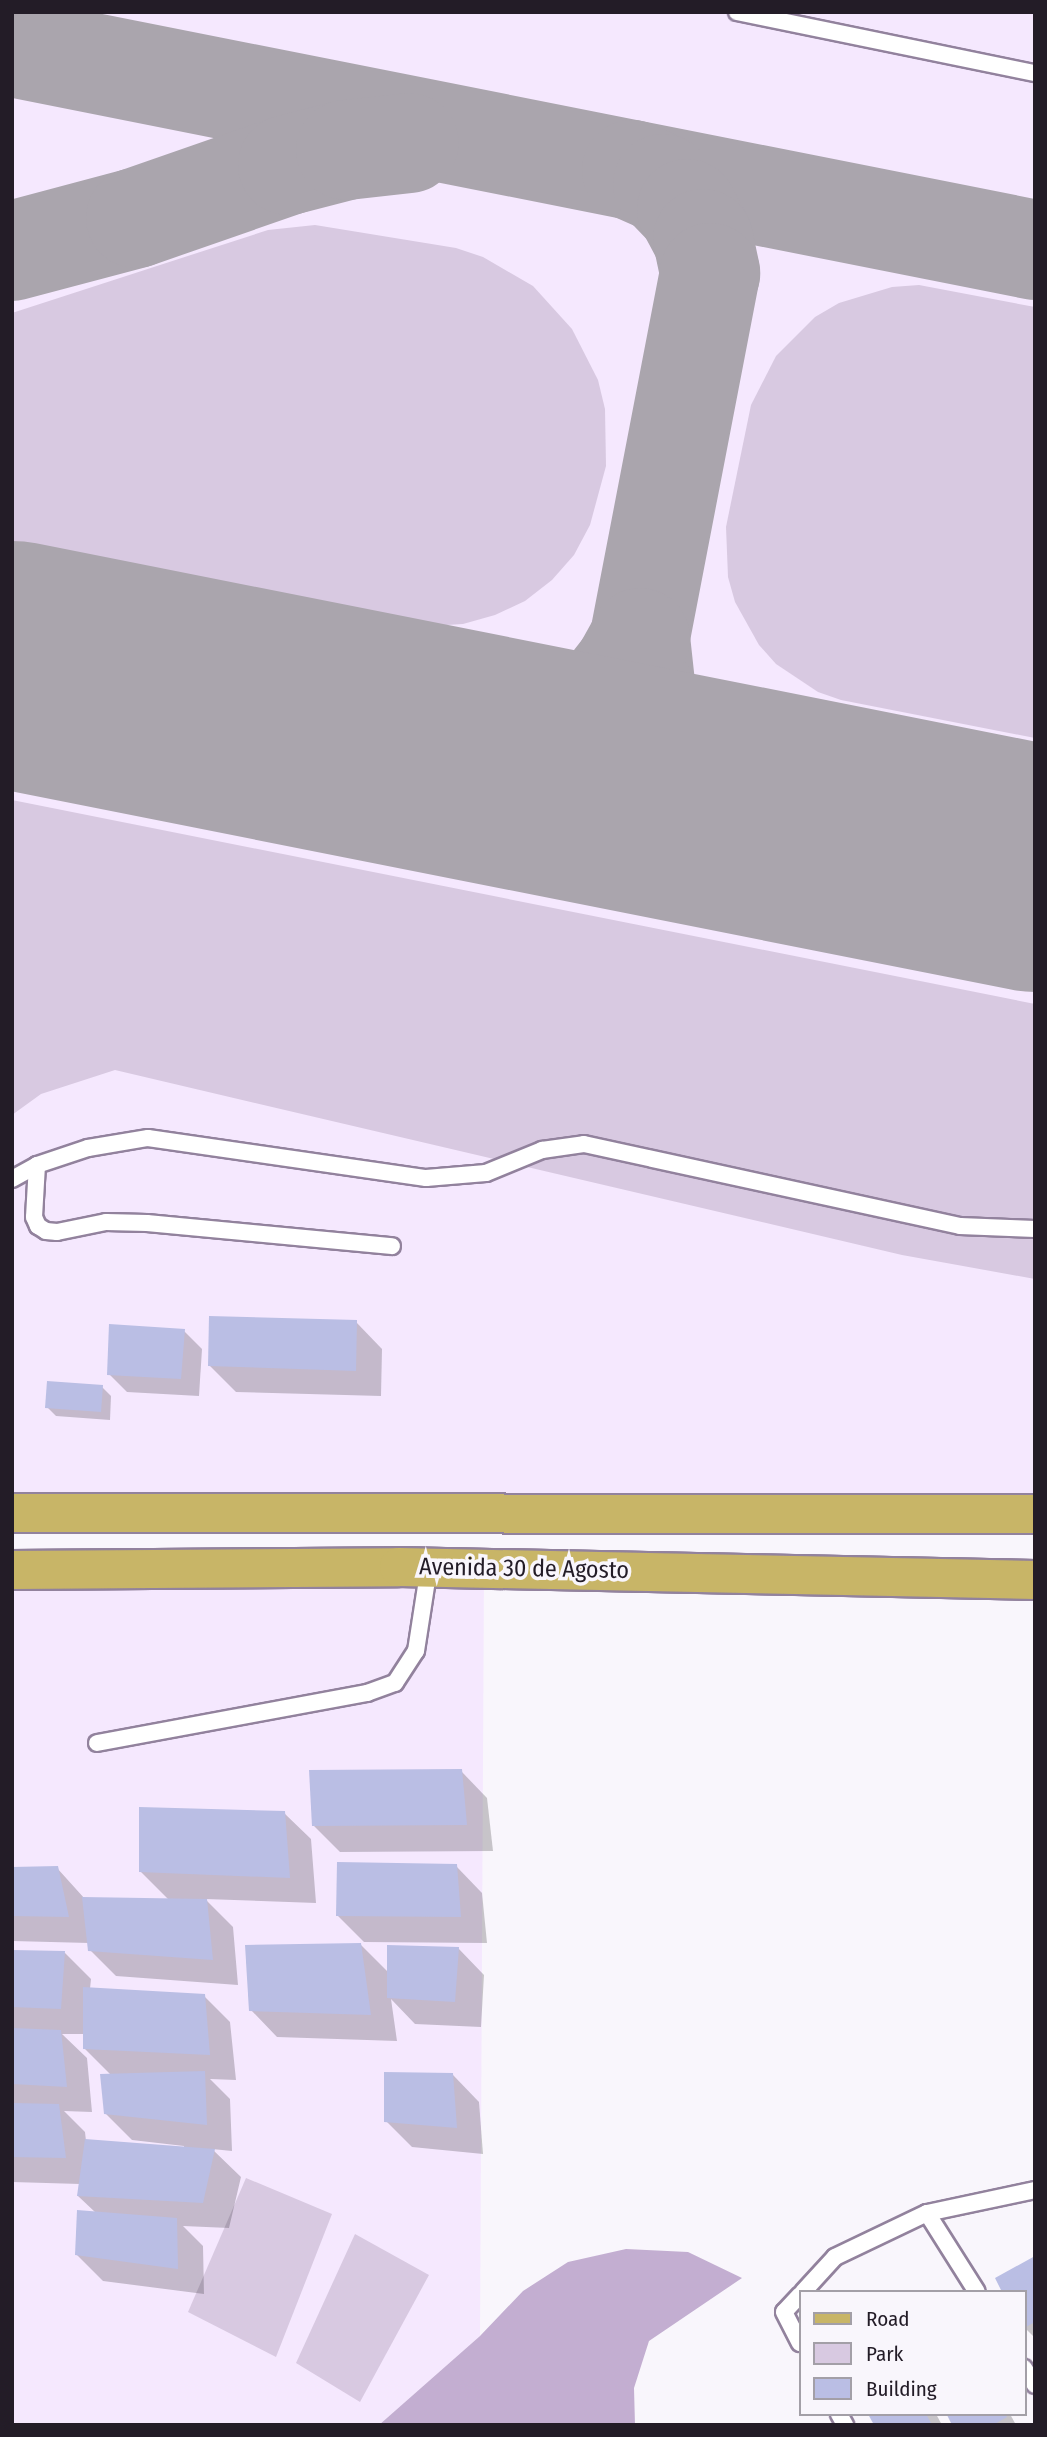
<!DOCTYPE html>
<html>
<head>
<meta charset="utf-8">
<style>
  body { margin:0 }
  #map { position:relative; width:1047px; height:2437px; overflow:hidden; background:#f9f6fc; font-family:"Fira Sans Condensed",sans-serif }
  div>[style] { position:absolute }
  .built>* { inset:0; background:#f5e8fe }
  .green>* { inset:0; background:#d8c9e1 }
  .forest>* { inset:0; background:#c3aed1 }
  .shadow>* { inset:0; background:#0003 }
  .taxiway>* { height:100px; margin:-50px; padding:0 50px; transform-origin:50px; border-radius:50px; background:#aaa5ad }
  .runway>* { height:248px; margin:-124px; padding:0 124px; transform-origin:124px; border-radius:124px; background:#aaa5ad }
  .building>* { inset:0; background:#babee4 }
  .roads { filter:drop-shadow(2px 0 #92829d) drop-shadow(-2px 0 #92829d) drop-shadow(0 2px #92829d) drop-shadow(0 -2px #92829d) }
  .lane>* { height:16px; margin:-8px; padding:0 8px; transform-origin:8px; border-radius:8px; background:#fff }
  .primary>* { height:38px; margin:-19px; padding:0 19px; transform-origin:19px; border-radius:19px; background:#c8b567 }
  span { translate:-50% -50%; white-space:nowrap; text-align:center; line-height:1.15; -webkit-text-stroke:7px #f9f6fc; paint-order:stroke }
  .street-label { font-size:24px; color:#231c27 }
  .frame { position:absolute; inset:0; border:14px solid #231c27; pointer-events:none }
  .legend { position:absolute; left:799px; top:2290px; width:228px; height:126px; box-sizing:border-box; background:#f9f6fc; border:2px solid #a39fa7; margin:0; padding:9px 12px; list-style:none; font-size:21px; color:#231c27 }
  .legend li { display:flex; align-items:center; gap:14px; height:35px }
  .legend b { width:35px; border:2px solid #a39fa7 }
</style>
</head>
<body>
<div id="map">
  <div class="built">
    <i style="clip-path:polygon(12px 12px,1035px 12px,1035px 1514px,12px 1513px)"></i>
    <i style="clip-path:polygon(484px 1568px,480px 2336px,379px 2425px,12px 2425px,12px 1570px)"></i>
  </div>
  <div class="green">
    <i style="clip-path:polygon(315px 225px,456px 248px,483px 257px,533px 286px,572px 329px,598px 380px,605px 409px,606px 466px,590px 525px,574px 555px,552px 580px,525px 601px,495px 615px,463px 624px,430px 626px,12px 544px,12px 313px,268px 230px)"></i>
    <i style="clip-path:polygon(919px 285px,1035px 307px,1035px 738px,841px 700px,818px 692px,776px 664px,759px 645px,735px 602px,728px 577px,726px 527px,751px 405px,776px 356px,815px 317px,839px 303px,892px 287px)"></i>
    <i style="clip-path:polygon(12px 800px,1035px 1004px,1035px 1279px,902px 1255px,115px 1070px,41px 1094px,12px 1115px)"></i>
    <i style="clip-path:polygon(246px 2178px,332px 2214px,276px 2357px,188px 2312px)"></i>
    <i style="clip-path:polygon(355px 2234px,429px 2275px,360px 2402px,296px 2363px)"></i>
  </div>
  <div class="forest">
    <i style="clip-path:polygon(626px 2249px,688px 2252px,742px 2278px,649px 2341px,634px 2388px,635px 2425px,379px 2425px,480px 2336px,523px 2291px,568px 2262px)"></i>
  </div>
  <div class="shadow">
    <i style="clip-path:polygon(356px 1322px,382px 1349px,381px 1396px,236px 1392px,210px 1366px)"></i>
    <i style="clip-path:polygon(184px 1331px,202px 1349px,199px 1396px,127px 1392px,109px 1374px)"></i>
    <i style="clip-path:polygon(102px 1387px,111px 1396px,110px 1420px,56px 1416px,47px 1407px)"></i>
    <i style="clip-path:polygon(461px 1771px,487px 1798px,493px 1851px,340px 1852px,314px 1826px)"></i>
    <i style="clip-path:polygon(284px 1813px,311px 1839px,316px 1903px,205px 1899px,233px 1927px,238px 1985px,116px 1976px,90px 1950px,89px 1943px,12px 1941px,12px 1869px,57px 1868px,85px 1899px,169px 1900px,140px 1871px)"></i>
    <i style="clip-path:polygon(456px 1866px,482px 1893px,487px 1943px,364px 1942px,338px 1916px)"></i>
    <i style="clip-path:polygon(360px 1944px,389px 1973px,458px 1948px,484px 1975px,481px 2027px,415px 2024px,391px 1999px,397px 2041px,277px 2037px,251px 2010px)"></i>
    <i style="clip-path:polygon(evenodd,12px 1952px,65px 1953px,91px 1979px,90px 1989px,204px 1996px,230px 2022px,236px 2080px,210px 2079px,230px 2099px,232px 2151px,212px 2149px,241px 2177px,229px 2228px,183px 2226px,203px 2246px,204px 2294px,103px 2281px,76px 2254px,96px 2213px,78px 2196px,80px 2184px,12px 2182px,12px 1952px,62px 2034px,84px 2034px,84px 2048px,112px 2076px,105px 2113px,132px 2140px,184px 2146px,184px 2149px,86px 2141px,85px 2132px,64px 2111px,92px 2112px,87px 2058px,62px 2034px)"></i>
    <i style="clip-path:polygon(453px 2075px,479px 2102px,483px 2154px,412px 2147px,386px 2121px)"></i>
    <i style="clip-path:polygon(1035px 2258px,1035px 2338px,1024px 2327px)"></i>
    <i style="clip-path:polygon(870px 2414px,936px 2414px,942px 2425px,876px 2425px)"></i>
    <i style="clip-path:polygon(949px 2414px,1010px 2414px,1016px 2425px,954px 2425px)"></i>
  </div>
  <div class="taxiway">
    <i style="left:12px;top:47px;width:1043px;rotate:11.22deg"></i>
    <i style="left:632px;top:170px;width:34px;rotate:24deg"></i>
    <i style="left:663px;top:184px;width:35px;rotate:46deg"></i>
    <i style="left:687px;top:209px;width:34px;rotate:62deg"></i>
    <i style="left:703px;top:239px;width:35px;rotate:78deg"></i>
    <i style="left:710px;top:273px;width:372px;rotate:100.9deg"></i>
    <i style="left:640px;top:638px;width:55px;rotate:83.8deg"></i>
    <i style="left:646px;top:693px;width:56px;rotate:65.7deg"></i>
    <i style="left:669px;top:744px;width:28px;rotate:52deg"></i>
    <i style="left:686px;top:766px;width:28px;rotate:44deg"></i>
    <i style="left:706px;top:785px;width:56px;rotate:29.7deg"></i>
    <i style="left:12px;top:251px;width:128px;rotate:-14.9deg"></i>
    <i style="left:136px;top:218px;width:161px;rotate:-19.2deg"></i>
    <i style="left:288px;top:165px;width:60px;rotate:-14.5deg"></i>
    <i style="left:346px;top:150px;width:63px;rotate:-6.3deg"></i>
    <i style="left:472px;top:756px;width:36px;rotate:-8deg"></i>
    <i style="left:508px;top:751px;width:36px;rotate:-19deg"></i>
    <i style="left:542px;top:739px;width:36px;rotate:-30deg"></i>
    <i style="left:573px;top:721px;width:35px;rotate:-40deg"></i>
    <i style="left:600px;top:698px;width:37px;rotate:-52deg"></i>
    <i style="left:623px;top:669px;width:35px;rotate:-61deg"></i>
  </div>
  <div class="runway">
    <i style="left:12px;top:665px;width:1043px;rotate:11.22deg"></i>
  </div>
  <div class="building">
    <i style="clip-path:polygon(209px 1316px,357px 1320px,356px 1371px,208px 1366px)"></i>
    <i style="clip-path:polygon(109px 1324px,185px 1329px,181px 1379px,107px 1375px)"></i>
    <i style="clip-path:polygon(47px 1381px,103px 1385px,101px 1412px,45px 1408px)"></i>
    <i style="clip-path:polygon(462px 1769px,467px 1825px,312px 1826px,309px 1770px)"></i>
    <i style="clip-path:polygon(139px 1807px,285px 1811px,290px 1878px,139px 1872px)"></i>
    <i style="clip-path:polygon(337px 1862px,457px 1864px,461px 1917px,336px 1916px)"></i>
    <i style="clip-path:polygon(58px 1866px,69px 1917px,12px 1916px,12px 1867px)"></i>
    <i style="clip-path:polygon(82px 1897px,207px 1899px,213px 1960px,88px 1951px)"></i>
    <i style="clip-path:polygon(361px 1943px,371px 2015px,249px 2011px,245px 1945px)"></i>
    <i style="clip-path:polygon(387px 1945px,459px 1947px,455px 2002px,387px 1998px)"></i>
    <i style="clip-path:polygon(12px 1950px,65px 1951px,61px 2009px,12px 2007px)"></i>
    <i style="clip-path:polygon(83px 1987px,205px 1994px,210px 2055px,83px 2049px)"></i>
    <i style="clip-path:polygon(12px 2028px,61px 2030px,67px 2087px,12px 2084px)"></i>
    <i style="clip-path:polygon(205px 2071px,207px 2125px,104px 2114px,100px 2074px)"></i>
    <i style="clip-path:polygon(384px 2072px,453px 2073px,457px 2128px,384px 2122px)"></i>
    <i style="clip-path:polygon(12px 2103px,59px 2104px,66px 2158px,12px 2157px)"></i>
    <i style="clip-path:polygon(85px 2139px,215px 2149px,203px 2203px,77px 2196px)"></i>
    <i style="clip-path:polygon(77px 2210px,177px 2218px,178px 2269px,75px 2255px)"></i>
    <i style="clip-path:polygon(1035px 2256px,1035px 2322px,1024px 2328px,1024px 2292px,1002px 2292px,995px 2278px)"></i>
    <i style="clip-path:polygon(868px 2414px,926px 2414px,931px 2423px,874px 2425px)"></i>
    <i style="clip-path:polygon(1005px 2414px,1007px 2417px,993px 2425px,952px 2425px,947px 2415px)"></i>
  </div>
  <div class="roads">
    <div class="lane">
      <i style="left:737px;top:12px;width:304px;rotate:11.6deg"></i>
      <i style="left:37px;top:1165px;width:52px;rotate:93.3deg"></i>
      <i style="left:34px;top:1217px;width:10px;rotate:66deg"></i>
      <i style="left:38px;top:1226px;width:9px;rotate:32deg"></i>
      <i style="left:46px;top:1231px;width:11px;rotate:5deg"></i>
      <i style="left:57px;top:1232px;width:50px;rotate:-11.5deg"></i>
      <i style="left:106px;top:1222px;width:41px;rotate:1.4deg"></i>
      <i style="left:147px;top:1223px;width:246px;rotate:5.4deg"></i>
      <i style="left:12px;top:1179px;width:29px;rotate:-29deg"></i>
      <i style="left:37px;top:1165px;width:54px;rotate:-18.4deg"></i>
      <i style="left:88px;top:1148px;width:61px;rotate:-9.5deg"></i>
      <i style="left:148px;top:1138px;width:281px;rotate:8.2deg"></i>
      <i style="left:426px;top:1178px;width:60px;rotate:-4.8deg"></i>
      <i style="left:486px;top:1173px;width:61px;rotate:-22.3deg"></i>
      <i style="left:542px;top:1150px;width:42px;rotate:-8.1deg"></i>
      <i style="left:584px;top:1144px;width:385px;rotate:12.3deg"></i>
      <i style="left:960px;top:1226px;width:75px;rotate:2.3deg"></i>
      <i style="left:97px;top:1743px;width:275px;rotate:-10.5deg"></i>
      <i style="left:367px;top:1693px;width:30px;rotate:-20deg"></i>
      <i style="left:395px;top:1683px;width:38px;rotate:-57deg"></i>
      <i style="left:416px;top:1651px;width:85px;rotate:-81.2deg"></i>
      <i style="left:927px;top:2213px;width:93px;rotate:57.7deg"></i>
      <i style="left:803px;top:2292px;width:47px;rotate:-47.6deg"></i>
      <i style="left:835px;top:2257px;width:102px;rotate:-25.6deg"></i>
      <i style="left:927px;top:2213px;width:110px;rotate:-12deg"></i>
      <i style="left:800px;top:2295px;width:23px;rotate:133deg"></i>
      <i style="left:784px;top:2312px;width:35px;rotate:63deg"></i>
      <i style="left:1024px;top:2368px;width:20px;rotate:57deg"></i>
      <i style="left:839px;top:2414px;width:13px;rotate:61deg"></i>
    </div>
    <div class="primary">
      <i style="left:12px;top:1513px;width:1023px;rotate:0.06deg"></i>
      <i style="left:12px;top:1570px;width:387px;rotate:-0.4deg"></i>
      <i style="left:399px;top:1567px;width:636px;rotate:1.17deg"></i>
    </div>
  </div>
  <div class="street-label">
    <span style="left:524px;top:1569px;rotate:1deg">Avenida 30 de Agosto</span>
  </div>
  <div class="frame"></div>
  <ul class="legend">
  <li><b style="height:9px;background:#c8b567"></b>Road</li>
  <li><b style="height:19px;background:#d8c9e1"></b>Park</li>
  <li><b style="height:19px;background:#babee4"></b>Building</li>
  </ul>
</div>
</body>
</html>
